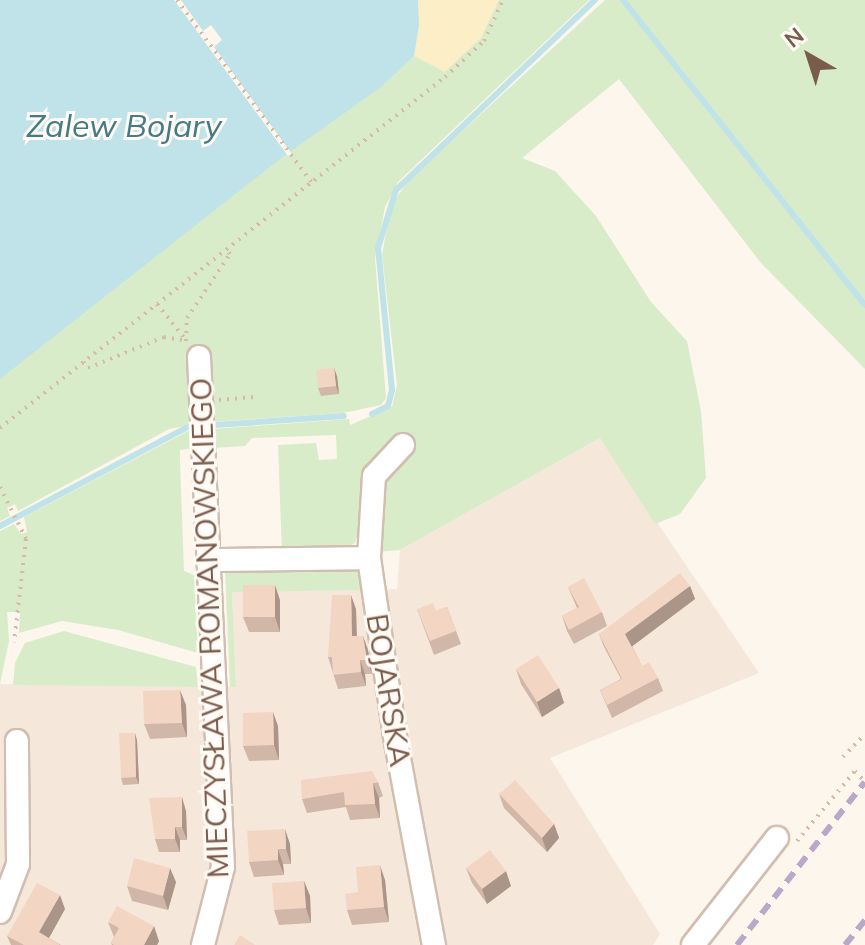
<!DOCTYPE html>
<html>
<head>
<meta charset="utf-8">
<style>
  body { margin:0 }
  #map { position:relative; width:865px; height:945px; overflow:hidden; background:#fdf6ec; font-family:Mulish,sans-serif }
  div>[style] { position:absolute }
  .residential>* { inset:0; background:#f5e8da }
  .green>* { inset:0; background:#d8ecc9 }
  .sand>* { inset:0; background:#fcefc7 }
  .water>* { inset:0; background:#bfe3e8 }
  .pier>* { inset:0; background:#fdf6ec }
  .stream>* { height:6px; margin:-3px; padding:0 3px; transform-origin:3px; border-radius:3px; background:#bfe3e8 }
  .path>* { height:4px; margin-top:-2px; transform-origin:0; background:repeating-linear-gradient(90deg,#d9b8a5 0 2px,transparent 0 8px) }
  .roads { filter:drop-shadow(2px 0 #d1beb0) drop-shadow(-2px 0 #d1beb0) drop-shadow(0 2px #d1beb0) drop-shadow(0 -2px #d1beb0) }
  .minor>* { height:22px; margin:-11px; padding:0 11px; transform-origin:11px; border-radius:11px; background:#fff }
  .rail>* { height:6px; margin-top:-3px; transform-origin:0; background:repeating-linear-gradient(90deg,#b9a8c9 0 12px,transparent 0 20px) }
  .wall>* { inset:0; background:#d1b7a8 }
  .shaded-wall>* { inset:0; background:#aa9588 }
  .building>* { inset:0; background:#f3d5c3 }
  span { translate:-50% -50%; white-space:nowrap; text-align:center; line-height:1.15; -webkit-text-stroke:6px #fffaf3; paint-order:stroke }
  .street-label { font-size:30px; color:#7a5c4d }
  .water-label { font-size:32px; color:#437c86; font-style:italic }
  .north { position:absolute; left:769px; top:16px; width:80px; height:80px; -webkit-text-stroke:6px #fffaf3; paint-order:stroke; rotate:321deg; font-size:22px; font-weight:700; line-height:32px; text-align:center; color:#7a5c4d }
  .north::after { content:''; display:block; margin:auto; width:28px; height:36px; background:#7a5c4d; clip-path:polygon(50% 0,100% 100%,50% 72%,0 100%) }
</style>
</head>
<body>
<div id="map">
  <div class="residential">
    <i style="clip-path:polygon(600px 438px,759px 673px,550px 758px,660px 934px,653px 945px,0 945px,0 684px,236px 687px,232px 592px,397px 589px,400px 550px)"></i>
  </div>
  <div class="green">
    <i style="clip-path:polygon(0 0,589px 0,398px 182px,385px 207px,375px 258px,386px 398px,381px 405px,343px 413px,212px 422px,212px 429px,349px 419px,350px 425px,392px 407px,397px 385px,382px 255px,391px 206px,407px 182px,605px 0,865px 0,865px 369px,761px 263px,619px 79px,522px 158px,555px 171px,596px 216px,651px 302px,687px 341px,701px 411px,706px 478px,680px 514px,655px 524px,600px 438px,400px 550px,376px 552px,377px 505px,395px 444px,355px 543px,333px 553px,282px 552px,278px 445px,316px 443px,319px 460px,337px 459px,336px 435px,252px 438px,245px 446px,213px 448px,207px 422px,169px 429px,18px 511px,15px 504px,7px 508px,10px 516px,0 521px)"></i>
    <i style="clip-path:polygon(192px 429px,193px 448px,180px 450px,180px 461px,184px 571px,194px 575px,198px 653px,118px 630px,62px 621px,19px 633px,20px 612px,7px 612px,9px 641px,0 684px,0 531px,14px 524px,21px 534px,27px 532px,24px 517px)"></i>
    <i style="clip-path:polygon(351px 566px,363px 570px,366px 590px,232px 592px,236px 687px,230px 687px,225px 570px)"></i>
    <i style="clip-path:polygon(64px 631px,196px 667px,198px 687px,13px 685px,15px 663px,25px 643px)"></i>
  </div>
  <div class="sand">
    <i style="clip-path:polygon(418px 0,499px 0,481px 38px,445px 72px,414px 56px)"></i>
  </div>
  <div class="water">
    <i style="clip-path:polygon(0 0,418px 0,419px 25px,414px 56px,381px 87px,280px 159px,0 379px)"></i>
  </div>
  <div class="pier">
    <i style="clip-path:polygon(174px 0,181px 0,203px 31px,211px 25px,222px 40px,214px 47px,292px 154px,288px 156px)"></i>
  </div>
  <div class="stream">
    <i style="left:623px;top:0;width:389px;rotate:51.6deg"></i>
    <i style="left:372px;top:414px;width:18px;rotate:-27deg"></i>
    <i style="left:388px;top:406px;width:16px;rotate:-76deg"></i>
    <i style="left:392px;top:390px;width:143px;rotate:-95.6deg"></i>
    <i style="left:378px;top:248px;width:61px;rotate:-72.8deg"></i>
    <i style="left:396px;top:190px;width:275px;rotate:-43.7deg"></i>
    <i style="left:215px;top:425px;width:129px;rotate:-4deg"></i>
    <i style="left:0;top:526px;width:212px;rotate:-27.8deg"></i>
  </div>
  <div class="path">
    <i style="left:177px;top:0;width:226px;rotate:53.6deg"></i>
    <i style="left:157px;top:304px;width:45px;rotate:51.3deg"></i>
    <i style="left:186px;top:341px;width:23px;rotate:-88deg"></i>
    <i style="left:187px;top:318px;width:77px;rotate:-56.1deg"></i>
    <i style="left:230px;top:254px;width:5px;rotate:-127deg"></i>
    <i style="left:83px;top:362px;width:8px;rotate:50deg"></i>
    <i style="left:88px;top:368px;width:82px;rotate:-22.2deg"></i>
    <i style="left:164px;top:337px;width:22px;rotate:10deg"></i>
    <i style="left:219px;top:400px;width:35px;rotate:-5deg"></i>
    <i style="left:0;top:428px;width:567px;rotate:-38.27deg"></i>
    <i style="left:445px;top:77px;width:53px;rotate:-42.7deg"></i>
    <i style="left:484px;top:41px;width:45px;rotate:-65.1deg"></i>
    <i style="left:0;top:487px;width:58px;rotate:63.4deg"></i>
    <i style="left:26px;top:539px;width:104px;rotate:96.6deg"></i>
    <i style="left:843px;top:757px;width:32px;rotate:-46deg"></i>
    <i style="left:797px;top:841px;width:91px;rotate:-50.4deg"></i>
    <i style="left:855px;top:771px;width:15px;rotate:48deg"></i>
  </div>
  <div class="roads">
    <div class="minor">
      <i style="left:199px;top:357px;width:511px;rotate:87.31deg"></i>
      <i style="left:223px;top:867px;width:81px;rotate:104.4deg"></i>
      <i style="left:403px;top:445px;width:42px;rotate:133.1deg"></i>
      <i style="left:374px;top:476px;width:82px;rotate:93.5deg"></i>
      <i style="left:369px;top:558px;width:181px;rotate:81.7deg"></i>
      <i style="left:395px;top:737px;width:212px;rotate:79.4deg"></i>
      <i style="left:209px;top:560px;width:160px;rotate:-0.7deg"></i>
      <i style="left:0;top:912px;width:51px;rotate:-69.4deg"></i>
      <i style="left:18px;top:864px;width:123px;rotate:-90.5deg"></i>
      <i style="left:693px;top:945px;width:136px;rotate:-51.9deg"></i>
    </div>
  </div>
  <div class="rail">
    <i style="left:737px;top:945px;width:207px;rotate:-51.9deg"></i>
    <i style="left:845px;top:945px;width:32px;rotate:-51deg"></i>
  </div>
  <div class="wall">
    <i style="clip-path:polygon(337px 376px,339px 394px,321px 396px,318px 388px)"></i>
    <i style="clip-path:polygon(690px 586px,695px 599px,632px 646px,642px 666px,658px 678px,663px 691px,612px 718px,600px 690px,621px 679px,604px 647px,599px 634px)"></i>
    <i style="clip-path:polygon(568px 587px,602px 612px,607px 626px,574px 644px,567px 631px,562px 616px,577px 608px)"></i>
    <i style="clip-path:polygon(280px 600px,280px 632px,249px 632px,243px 617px)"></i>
    <i style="clip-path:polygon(447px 607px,461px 644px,434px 655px,417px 609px,436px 611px)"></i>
    <i style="clip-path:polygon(356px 609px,357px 636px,363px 636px,368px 650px,372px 674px,365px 674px,366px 686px,338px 689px,328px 657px)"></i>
    <i style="clip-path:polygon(516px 669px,559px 688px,564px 703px,542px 717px,521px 684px)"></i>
    <i style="clip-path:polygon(186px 705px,187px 737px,150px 739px,144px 724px)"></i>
    <i style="clip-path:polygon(278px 726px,279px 760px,249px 761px,243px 746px)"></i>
    <i style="clip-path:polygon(137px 740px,139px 784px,123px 785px,121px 778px)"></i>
    <i style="clip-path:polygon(378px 782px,383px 796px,379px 798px,380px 818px,350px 820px,346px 807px,307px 813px,302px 799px)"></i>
    <i style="clip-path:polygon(499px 794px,554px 824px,559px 838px,547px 852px,504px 808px)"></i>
    <i style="clip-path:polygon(186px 811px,187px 840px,180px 840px,180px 852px,159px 852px,155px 839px)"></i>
    <i style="clip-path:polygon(290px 844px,291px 864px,283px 864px,284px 875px,254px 877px,249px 862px)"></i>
    <i style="clip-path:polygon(466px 868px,511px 886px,487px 904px,472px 883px)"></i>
    <i style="clip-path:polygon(385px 880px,389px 922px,352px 925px,347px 910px,358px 892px)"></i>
    <i style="clip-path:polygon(304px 881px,310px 896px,311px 923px,279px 925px,274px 910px)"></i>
    <i style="clip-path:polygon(176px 882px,168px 910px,132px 901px,127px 886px)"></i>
    <i style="clip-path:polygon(65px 909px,49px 938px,61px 945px,11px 945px,7px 936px)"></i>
    <i style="clip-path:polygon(108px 922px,159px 941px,157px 945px,112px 945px,111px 943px,114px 937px)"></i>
  </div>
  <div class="shaded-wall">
    <i style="clip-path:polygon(334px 368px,337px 376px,339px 394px,336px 386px)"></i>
    <i style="clip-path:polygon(275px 585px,280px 600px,280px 632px,275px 617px)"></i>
    <i style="clip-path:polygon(690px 586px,695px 599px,630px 648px,625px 634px)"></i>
    <i style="clip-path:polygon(351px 595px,356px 609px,357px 650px,352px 636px)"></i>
    <i style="clip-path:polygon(363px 636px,368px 650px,372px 674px,367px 660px)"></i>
    <i style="clip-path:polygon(360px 660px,365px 674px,366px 686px,361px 672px)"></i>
    <i style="clip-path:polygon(559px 688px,564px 703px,542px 717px,537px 702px)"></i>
    <i style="clip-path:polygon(180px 690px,186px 705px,187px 737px,182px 723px)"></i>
    <i style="clip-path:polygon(273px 712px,278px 726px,279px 760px,274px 745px)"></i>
    <i style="clip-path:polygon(135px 733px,137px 740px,139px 784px,136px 777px)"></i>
    <i style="clip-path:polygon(373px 783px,379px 798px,380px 818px,375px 804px)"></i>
    <i style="clip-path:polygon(182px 797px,186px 811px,187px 840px,182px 827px)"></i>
    <i style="clip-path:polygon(554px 824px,559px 838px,547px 852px,542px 838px)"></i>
    <i style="clip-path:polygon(175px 827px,180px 840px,180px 852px,175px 839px)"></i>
    <i style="clip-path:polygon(285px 829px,290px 844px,291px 864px,286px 849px)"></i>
    <i style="clip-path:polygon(278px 849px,283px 864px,284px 875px,278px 860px)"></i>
    <i style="clip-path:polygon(380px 865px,385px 880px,389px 922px,384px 907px)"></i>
    <i style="clip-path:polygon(170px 868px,176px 882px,168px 910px,163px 896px)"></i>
    <i style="clip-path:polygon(506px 871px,511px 886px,487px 904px,482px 889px)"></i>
    <i style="clip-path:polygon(304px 881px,310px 896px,311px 923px,306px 908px)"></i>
    <i style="clip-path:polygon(60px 895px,65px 909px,45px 945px,39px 932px)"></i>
    <i style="clip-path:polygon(154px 926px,159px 941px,157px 945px,144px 945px)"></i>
  </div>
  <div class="building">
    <i style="clip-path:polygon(334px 368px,336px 386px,318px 388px,316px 370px)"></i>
    <i style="clip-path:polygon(680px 573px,690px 586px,625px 634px,642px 666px,649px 662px,658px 678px,607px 705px,600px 690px,622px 679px,599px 634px)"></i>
    <i style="clip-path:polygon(584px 578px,602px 612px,569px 630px,562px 616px,579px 607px,568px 587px)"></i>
    <i style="clip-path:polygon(243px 585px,275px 585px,275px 617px,243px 617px)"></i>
    <i style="clip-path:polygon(332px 595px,351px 595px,352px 636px,363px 636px,367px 660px,360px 660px,361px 672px,333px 675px,332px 657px,328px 657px)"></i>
    <i style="clip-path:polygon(433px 603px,436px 611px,447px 607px,456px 631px,430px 641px,417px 609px)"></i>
    <i style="clip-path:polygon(538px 655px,559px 688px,537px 702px,516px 669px)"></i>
    <i style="clip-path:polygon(180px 690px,182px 723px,144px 724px,143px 691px)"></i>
    <i style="clip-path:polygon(273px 712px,274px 745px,243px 746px,243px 713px)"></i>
    <i style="clip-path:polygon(119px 733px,135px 733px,136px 777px,121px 778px)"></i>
    <i style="clip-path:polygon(372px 771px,378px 782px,373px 783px,375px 804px,345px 805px,344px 792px,302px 799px,301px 780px)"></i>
    <i style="clip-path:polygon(515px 780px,554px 824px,542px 838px,499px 794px)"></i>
    <i style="clip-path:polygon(182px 797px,182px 827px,175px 827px,175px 839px,155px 839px,149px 798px)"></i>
    <i style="clip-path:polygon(285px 829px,286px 849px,278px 849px,278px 860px,249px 862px,247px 831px)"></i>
    <i style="clip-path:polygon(490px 850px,506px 871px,482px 889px,466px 868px)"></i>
    <i style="clip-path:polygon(134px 858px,170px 868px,163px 896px,127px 886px)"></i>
    <i style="clip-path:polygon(380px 865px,384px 907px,347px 910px,345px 894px,358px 892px,356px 867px)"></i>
    <i style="clip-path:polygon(304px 881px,306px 908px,274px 910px,272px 883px)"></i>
    <i style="clip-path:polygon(37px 883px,60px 895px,39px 932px,60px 945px,24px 945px,7px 936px)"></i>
    <i style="clip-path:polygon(117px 906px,154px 926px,144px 945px,114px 945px,111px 943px,119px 928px,108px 922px)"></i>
    <i style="clip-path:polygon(240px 935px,255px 945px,234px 945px)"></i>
  </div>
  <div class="street-label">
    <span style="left:209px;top:628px;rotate:-92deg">MIECZYSŁAWA ROMANOWSKIEGO</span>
    <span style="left:389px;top:690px;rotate:81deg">BOJARSKA</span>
  </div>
  <div class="water-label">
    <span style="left:124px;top:125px">Zalew Bojary</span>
  </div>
  <div class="north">N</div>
</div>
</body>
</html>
